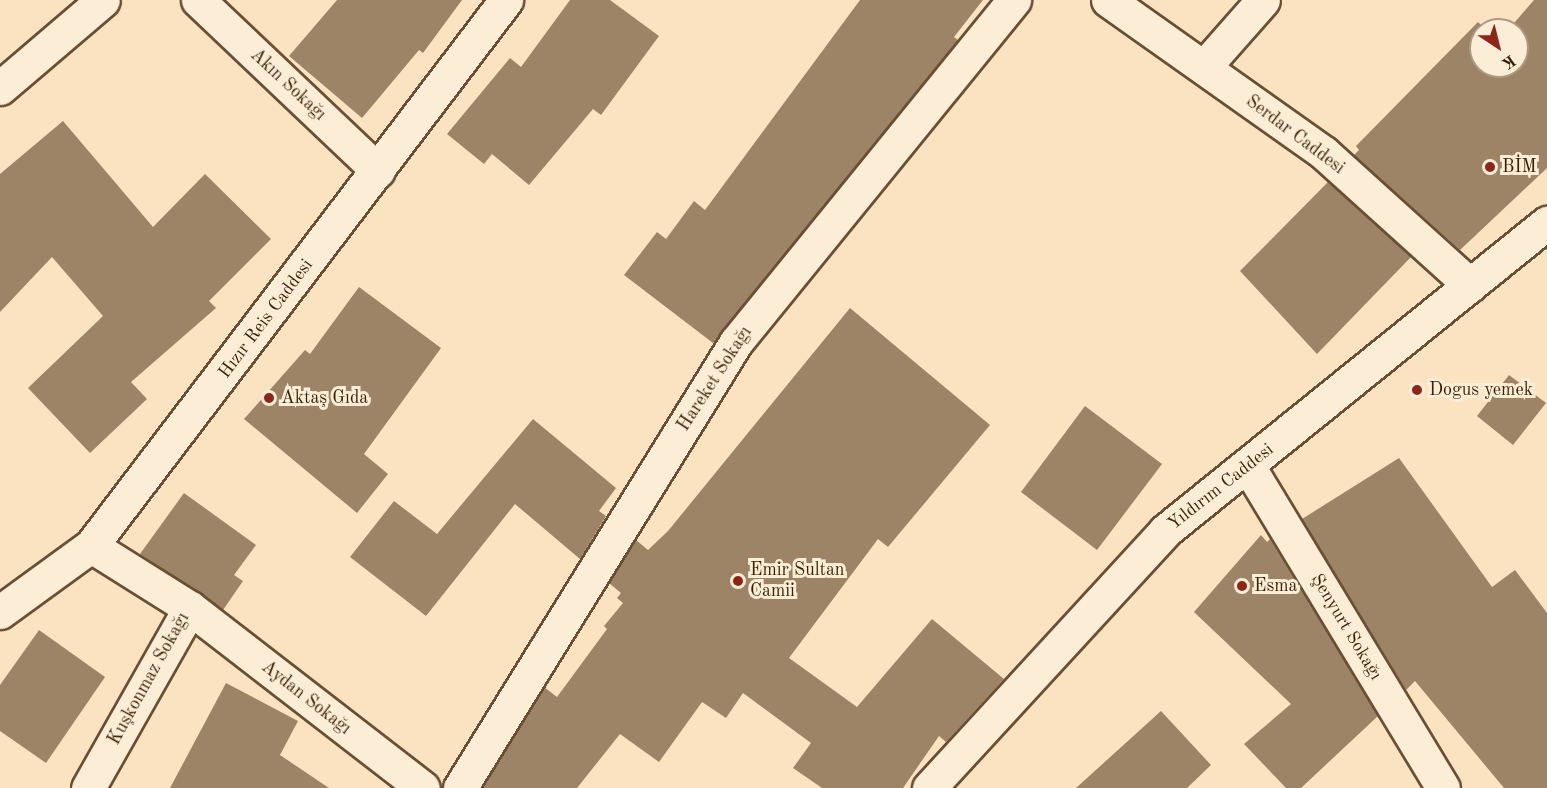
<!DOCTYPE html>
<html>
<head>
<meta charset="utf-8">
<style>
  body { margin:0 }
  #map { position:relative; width:1547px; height:788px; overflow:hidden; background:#fbe3c2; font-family:"Old Standard TT",serif }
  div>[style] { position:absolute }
  .building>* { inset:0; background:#9d8466 }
  .roads { filter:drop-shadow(2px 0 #694f33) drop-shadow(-2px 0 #694f33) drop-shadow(0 2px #694f33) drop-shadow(0 -2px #694f33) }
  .minor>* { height:33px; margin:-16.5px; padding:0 16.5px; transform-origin:16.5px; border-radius:16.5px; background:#fcedd7 }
  .dots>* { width:16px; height:16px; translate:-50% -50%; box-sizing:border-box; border:3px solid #fcedd7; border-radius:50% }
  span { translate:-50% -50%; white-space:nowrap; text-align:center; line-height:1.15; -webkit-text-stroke:6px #fcedd7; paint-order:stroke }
  .street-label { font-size:18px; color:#381e03 }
  .poi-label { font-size:18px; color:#381e03 }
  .left { translate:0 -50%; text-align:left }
  .north { position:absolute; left:1469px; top:18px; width:60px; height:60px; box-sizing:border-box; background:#fcedd7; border:2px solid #ae9a82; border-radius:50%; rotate:145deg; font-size:16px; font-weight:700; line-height:24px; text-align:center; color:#381e03 }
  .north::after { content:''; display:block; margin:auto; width:21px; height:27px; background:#8f2418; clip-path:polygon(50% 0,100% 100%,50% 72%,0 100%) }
</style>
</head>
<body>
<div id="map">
  <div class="building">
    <i style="clip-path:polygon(337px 0,462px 0,423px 53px,419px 50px,362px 118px,289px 56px)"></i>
    <i style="clip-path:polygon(570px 0,610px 0,659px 36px,601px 115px,593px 109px,529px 185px,492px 154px,484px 164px,447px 134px,510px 58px,521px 67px)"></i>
    <i style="clip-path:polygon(860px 0,983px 0,954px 37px,958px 40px,713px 343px,624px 275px,657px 232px,666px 239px,694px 201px,705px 210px)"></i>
    <i style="clip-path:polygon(1534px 0,1547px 0,1547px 168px,1460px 250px,1354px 155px,1359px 150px,1356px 146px,1478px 22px,1486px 30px,1481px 30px,1481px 66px,1517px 66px,1517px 30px,1508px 30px)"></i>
    <i style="clip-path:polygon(63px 121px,153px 227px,205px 174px,271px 239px,209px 301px,216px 308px,131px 382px,147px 399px,90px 453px,28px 388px,103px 316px,52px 257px,0 312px,0 174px)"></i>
    <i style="clip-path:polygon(1328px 182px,1411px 257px,1317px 354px,1240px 271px)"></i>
    <i style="clip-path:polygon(359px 287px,441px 348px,364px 454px,388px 474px,357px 513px,244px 419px,305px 350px,310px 354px)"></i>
    <i style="clip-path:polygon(850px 308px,990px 425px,888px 547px,878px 539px,789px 658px,857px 707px,932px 619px,1004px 679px,946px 742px,939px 736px,903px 788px,822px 788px,793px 768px,811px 743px,743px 693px,726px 718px,702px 702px,659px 762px,620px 734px,577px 788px,482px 788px,544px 687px,557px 697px,607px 629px,604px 626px,623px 603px,617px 598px,621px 593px,609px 583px,636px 540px,648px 550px,668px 531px)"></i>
    <i style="clip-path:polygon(1509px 375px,1546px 403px,1513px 445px,1477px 416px)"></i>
    <i style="clip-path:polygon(1085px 406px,1162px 464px,1097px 550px,1021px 492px)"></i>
    <i style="clip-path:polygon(533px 419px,616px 488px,599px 511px,606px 516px,580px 559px,515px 504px,426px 616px,350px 557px,394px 501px,437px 534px)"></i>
    <i style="clip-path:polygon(1399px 458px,1492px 587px,1515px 570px,1547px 613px,1547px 788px,1504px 788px,1415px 681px,1406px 690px,1302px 519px)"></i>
    <i style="clip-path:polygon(184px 493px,256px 545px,234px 575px,243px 581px,223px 610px,140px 554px)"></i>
    <i style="clip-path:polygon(1261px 535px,1267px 542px,1270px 539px,1378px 716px,1301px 788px,1286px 788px,1244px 744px,1291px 704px,1194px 612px)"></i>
    <i style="clip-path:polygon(39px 630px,105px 677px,46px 763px,0 731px,0 685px)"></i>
    <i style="clip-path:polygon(226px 683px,298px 721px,280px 755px,329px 788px,170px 788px)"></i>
    <i style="clip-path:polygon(1161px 711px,1211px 765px,1187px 788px,1076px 788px)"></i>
  </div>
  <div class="roads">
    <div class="minor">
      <i style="left:198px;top:0;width:248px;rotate:43.5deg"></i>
      <i style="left:1108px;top:0;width:265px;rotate:35.3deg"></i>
      <i style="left:1324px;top:153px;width:197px;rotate:42.1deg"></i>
      <i style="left:1204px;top:67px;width:89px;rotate:-48.6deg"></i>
      <i style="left:0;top:88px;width:135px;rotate:-40.5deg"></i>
      <i style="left:1248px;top:466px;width:376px;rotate:58.8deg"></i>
      <i style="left:190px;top:608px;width:294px;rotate:37.7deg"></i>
      <i style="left:0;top:612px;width:112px;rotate:-36deg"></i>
      <i style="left:91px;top:546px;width:686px;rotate:-52.76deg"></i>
      <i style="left:88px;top:788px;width:207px;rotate:-60.5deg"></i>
      <i style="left:190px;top:608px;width:117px;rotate:-147.9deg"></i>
      <i style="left:460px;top:788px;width:524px;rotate:-58.25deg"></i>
      <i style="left:736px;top:342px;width:441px;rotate:-50.9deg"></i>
      <i style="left:929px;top:788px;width:349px;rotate:-47.4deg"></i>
      <i style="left:1165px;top:531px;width:491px;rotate:-38.9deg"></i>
    </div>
  </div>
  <div class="dots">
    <i style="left:1490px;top:167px;background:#8f2418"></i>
    <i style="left:1417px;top:390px;background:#8f2418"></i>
    <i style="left:269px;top:398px;background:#8f2418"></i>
    <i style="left:738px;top:581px;background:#8f2418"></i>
    <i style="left:1242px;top:586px;background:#8f2418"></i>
  </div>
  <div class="street-label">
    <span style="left:288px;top:85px;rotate:43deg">Akın Sokağı</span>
    <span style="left:1295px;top:135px;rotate:37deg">Serdar Caddesi</span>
    <span style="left:266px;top:319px;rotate:-53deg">Hızır Reis Caddesi</span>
    <span style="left:715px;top:379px;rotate:-57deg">Hareket Sokağı</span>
    <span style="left:1221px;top:487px;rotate:-38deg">Yıldırım Caddesi</span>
    <span style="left:1346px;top:627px;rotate:59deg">Şenyurt Sokağı</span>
    <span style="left:149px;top:679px;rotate:-61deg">Kuşkonmaz Sokağı</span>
    <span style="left:306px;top:698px;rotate:38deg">Aydan Sokağı</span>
  </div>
  <div class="poi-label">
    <span class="left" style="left:1502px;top:167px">BİM</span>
    <span class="left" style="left:1429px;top:390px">Dogus yemek</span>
    <span class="left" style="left:281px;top:398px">Aktaş Gıda</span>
    <span class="left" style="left:750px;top:581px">Emir Sultan<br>Camii</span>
    <span class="left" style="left:1254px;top:586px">Esma</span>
  </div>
  <div class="north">K</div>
</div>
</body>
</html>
